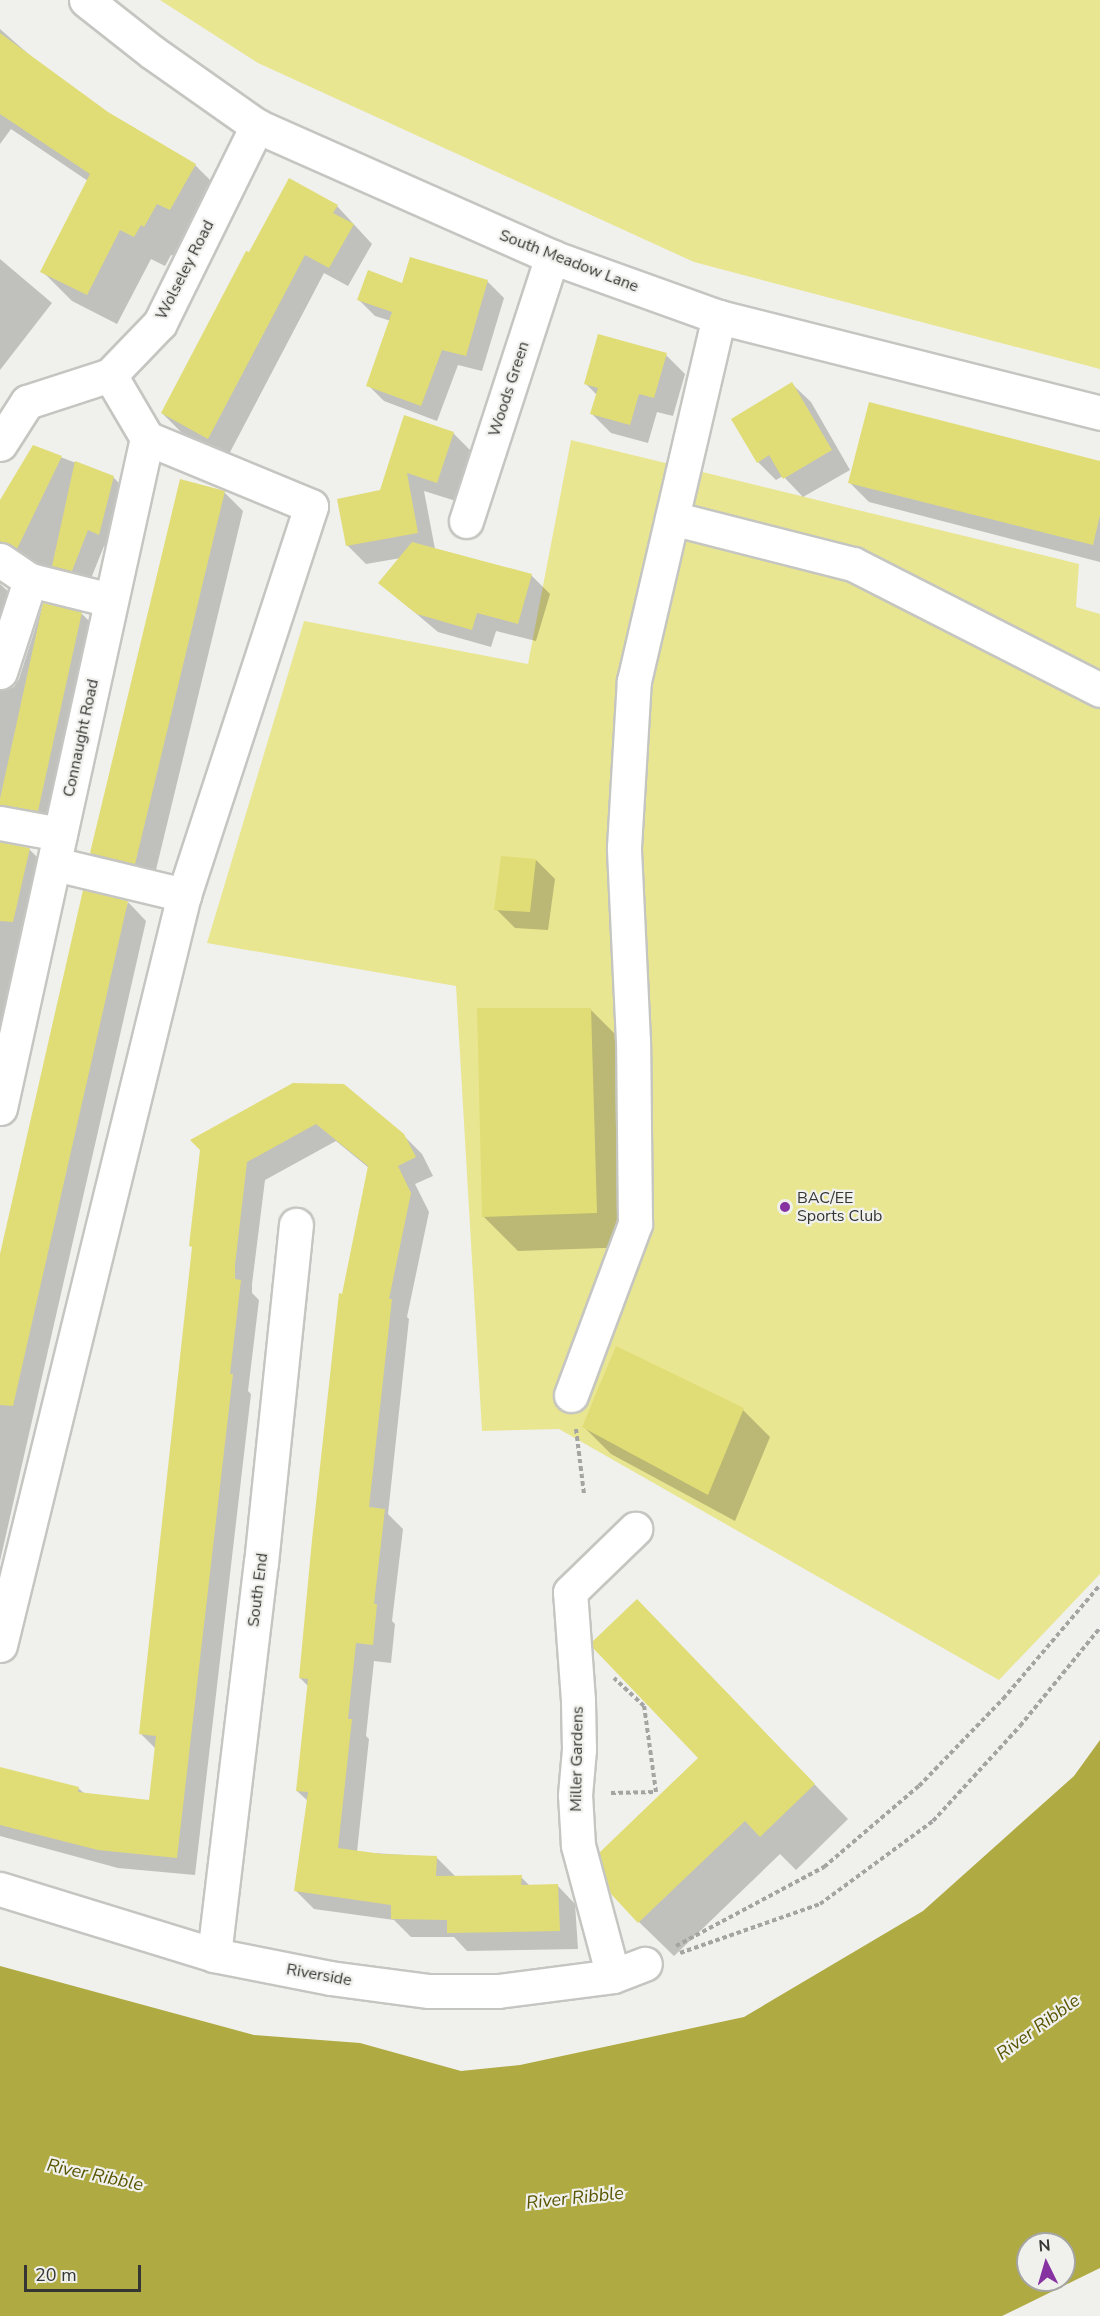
<!DOCTYPE html>
<html>
<head>
<meta charset="utf-8">
<style>
  body { margin:0 }
  #map { position:relative; width:1100px; height:2316px; overflow:hidden; background:#f0f0ed; font-family:"Nunito Sans",sans-serif }
  div>[style] { position:absolute }
  .green>* { inset:0; background:#e9e691 }
  .water>* { inset:0; background:#afaa42 }
  .shadow>* { inset:0; background:#0003 }
  .building>* { inset:0; background:#e1dd76 }
  .path>* { height:4px; margin-top:-2px; transform-origin:0; background:repeating-linear-gradient(90deg,#a4a4a2 0 4.5px,transparent 0 7.5px) }
  .roads { filter:drop-shadow(2px 0 #c5c5c1) drop-shadow(-2px 0 #c5c5c1) drop-shadow(0 2px #c5c5c1) drop-shadow(0 -2px #c5c5c1) }
  .minor>* { height:33px; margin:-16.5px; padding:0 16.5px; transform-origin:16.5px; border-radius:16.5px; background:#fff }
  .dots>* { width:16px; height:16px; translate:-50% -50%; box-sizing:border-box; border:3px solid #f0f0ed; border-radius:50% }
  span { translate:-50% -50%; white-space:nowrap; text-align:center; line-height:1.15; -webkit-text-stroke:4.5px #f0f0ed; paint-order:stroke }
  .street-label { font-size:16px; color:#353533 }
  .poi-label { font-size:16px; color:#353533 }
  .left { translate:0 -50%; text-align:left }
  .water-label { font-size:18px; color:#595501; font-style:italic }
  .north { position:absolute; left:1016px; top:2232px; width:60px; height:60px; box-sizing:border-box; background:#f0f0ed; border:2px solid #a5a5a3; border-radius:50%; rotate:355deg; font-size:16px; font-weight:700; line-height:24px; text-align:center; color:#353533 }
  .north::after { content:''; display:block; margin:auto; width:21px; height:27px; background:#8632a0; clip-path:polygon(50% 0,100% 100%,50% 72%,0 100%) }
  .scale { position:absolute; left:24px; top:2265px; width:117px; height:27px; box-sizing:border-box; border:3px solid #353533; border-top:0; padding-left:8px; font-size:18px; line-height:21px; white-space:nowrap; color:#353533; -webkit-text-stroke:4px #f0f0ed; paint-order:stroke }
</style>
</head>
<body>
<div id="map">
  <div class="green">
    <i style="clip-path:polygon(160px 0,1100px 0,1100px 369px,694px 262px,258px 63px)"></i>
    <i style="clip-path:polygon(571px 440px,1079px 564px,1076px 607px,1100px 614px,1100px 1574px,999px 1680px,559px 1429px,482px 1431px,456px 986px,207px 943px,304px 621px,528px 664px)"></i>
  </div>
  <div class="water">
    <i style="clip-path:polygon(evenodd,1100px 1740px,1100px 2268px,1002px 2316px,0 2316px,0 1966px,254px 2035px,360px 2043px,461px 2071px,520px 2065px,744px 2017px,923px 1911px,1074px 1776px,1100px 1740px,1028px 2244px,1064px 2244px,1064px 2280px,1028px 2280px,1028px 2244px)"></i>
  </div>
  <div class="shadow">
    <i style="clip-path:polygon(0 29px,42px 66px,107px 113px,195px 165px,225px 195px,175px 256px,171px 255px,165px 266px,151px 259px,117px 324px,72px 301px,42px 271px,88px 181px,11px 129px,0 144px)"></i>
    <i style="clip-path:polygon(337px 206px,372px 244px,348px 286px,324px 273px,228px 456px,181px 432px,162px 413px)"></i>
    <i style="clip-path:polygon(0 259px,52px 303px,0 370px)"></i>
    <i style="clip-path:polygon(487px 281px,504px 298px,482px 371px,458px 365px,437px 421px,384px 401px,368px 385px,391px 321px,375px 316px,359px 300px)"></i>
    <i style="clip-path:polygon(666px 355px,685px 374px,673px 416px,657px 412px,648px 443px,611px 433px,592px 414px,597px 395px,585px 383px)"></i>
    <i style="clip-path:polygon(792px 384px,811px 402px,850px 470px,803px 497px,783px 476px,776px 480px,758px 462px)"></i>
    <i style="clip-path:polygon(453px 433px,472px 452px,456px 501px,424px 491px,435px 549px,531px 575px,550px 594px,536px 641px,496px 631px,491px 647px,438px 632px,380px 583px,401px 558px,366px 564px,347px 545px,381px 491px)"></i>
    <i style="clip-path:polygon(34px 447px,113px 477px,129px 493px,115px 550px,104px 546px,88px 586px,0 567px,0 503px)"></i>
    <i style="clip-path:polygon(1100px 464px,1100px 562px,869px 502px,850px 483px)"></i>
    <i style="clip-path:polygon(224px 492px,243px 511px,153px 882px,110px 871px,91px 853px)"></i>
    <i style="clip-path:polygon(0 584px,23px 605px,0 676px)"></i>
    <i style="clip-path:polygon(43px 604px,82px 614px,98px 630px,54px 826px,0 817px,0 691px,14px 687px,19px 679px)"></i>
    <i style="clip-path:polygon(0 844px,29px 849px,48px 868px,0 1074px)"></i>
    <i style="clip-path:polygon(536px 860px,555px 879px,548px 930px,515px 928px,496px 909px)"></i>
    <i style="clip-path:polygon(128px 902px,146px 921px,0 1561px,0 1261px)"></i>
    <i style="clip-path:polygon(590px 1009px,625px 1044px,631px 1247px,518px 1251px,483px 1216px)"></i>
    <i style="clip-path:polygon(294px 1084px,403px 1135px,422px 1154px,433px 1176px,415px 1184px,429px 1212px,407px 1317px,409px 1319px,388px 1514px,403px 1529px,392px 1621px,395px 1624px,391px 1663px,374px 1661px,366px 1736px,369px 1739px,357px 1852px,436px 1857px,455px 1876px,521px 1877px,530px 1886px,557px 1885px,575px 1904px,578px 1949px,467px 1951px,454px 1937px,411px 1937px,394px 1920px,314px 1909px,296px 1891px,308px 1801px,297px 1791px,308px 1686px,300px 1678px,343px 1295px,369px 1168px,336px 1141px,265px 1180px,252px 1284px,252px 1293px,259px 1300px,248px 1391px,251px 1394px,195px 1875px,118px 1868px,0 1836px,0 1769px,78px 1788px,85px 1794px,150px 1801px,156px 1749px,141px 1734px,194px 1249px)"></i>
    <i style="clip-path:polygon(743px 1410px,770px 1437px,735px 1521px,611px 1454px,584px 1427px)"></i>
    <i style="clip-path:polygon(671px 1636px,848px 1819px,796px 1870px,780px 1854px,674px 1956px,639px 1922px,701px 1758px)"></i>
  </div>
  <div class="building">
    <i style="clip-path:polygon(0 33px,108px 112px,196px 164px,170px 210px,157px 204px,144px 227px,141px 225px,134px 237px,120px 230px,87px 295px,40px 272px,90px 174px,0 114px)"></i>
    <i style="clip-path:polygon(289px 178px,338px 205px,333px 213px,354px 224px,329px 268px,305px 255px,208px 439px,161px 413px,246px 251px,249px 252px)"></i>
    <i style="clip-path:polygon(410px 257px,488px 280px,466px 356px,442px 350px,421px 406px,366px 386px,392px 312px,357px 300px,368px 270px,402px 283px)"></i>
    <i style="clip-path:polygon(598px 334px,667px 353px,654px 398px,639px 394px,630px 425px,590px 414px,598px 388px,584px 384px)"></i>
    <i style="clip-path:polygon(792px 382px,832px 450px,783px 479px,769px 455px,757px 463px,731px 419px)"></i>
    <i style="clip-path:polygon(869px 402px,1100px 461px,1100px 515px,1093px 545px,848px 483px)"></i>
    <i style="clip-path:polygon(404px 415px,454px 432px,437px 483px,407px 473px,418px 533px,346px 546px,337px 499px,380px 490px)"></i>
    <i style="clip-path:polygon(33px 445px,62px 456px,17px 549px,0 541px,0 500px)"></i>
    <i style="clip-path:polygon(75px 461px,114px 476px,99px 535px,88px 530px,72px 571px,52px 566px)"></i>
    <i style="clip-path:polygon(180px 479px,225px 491px,135px 864px,90px 853px)"></i>
    <i style="clip-path:polygon(412px 542px,532px 574px,518px 624px,477px 613px,472px 630px,417px 614px,409px 608px,378px 583px)"></i>
    <i style="clip-path:polygon(43px 603px,82px 612px,38px 811px,0 805px,0 799px)"></i>
    <i style="clip-path:polygon(0 842px,30px 848px,13px 922px,0 921px)"></i>
    <i style="clip-path:polygon(501px 856px,536px 859px,530px 912px,494px 910px)"></i>
    <i style="clip-path:polygon(83px 890px,128px 901px,13px 1406px,0 1405px,0 1254px)"></i>
    <i style="clip-path:polygon(477px 1008px,591px 1008px,597px 1213px,482px 1217px)"></i>
    <i style="clip-path:polygon(293px 1083px,344px 1084px,404px 1134px,416px 1157px,398px 1166px,411px 1193px,389px 1299px,392px 1299px,369px 1507px,385px 1509px,374px 1604px,377px 1604px,373px 1645px,356px 1643px,348px 1719px,352px 1719px,338px 1848px,382px 1854px,437px 1856px,436px 1876px,522px 1875px,521px 1885px,558px 1884px,560px 1931px,447px 1933px,447px 1920px,391px 1919px,391px 1905px,294px 1891px,308px 1792px,296px 1791px,308px 1679px,299px 1678px,312px 1540px,339px 1293px,342px 1294px,368px 1166px,316px 1124px,247px 1162px,235px 1265px,235px 1279px,241px 1280px,230px 1374px,233px 1374px,177px 1858px,98px 1850px,0 1825px,0 1767px,79px 1787px,78px 1792px,149px 1800px,156px 1736px,139px 1734px,192px 1247px,189px 1246px,200px 1150px,190px 1140px)"></i>
    <i style="clip-path:polygon(616px 1346px,744px 1408px,708px 1495px,582px 1427px)"></i>
    <i style="clip-path:polygon(637px 1599px,815px 1784px,760px 1837px,745px 1821px,638px 1923px,611px 1894px,599px 1853px,698px 1758px,593px 1648px,592px 1642px)"></i>
  </div>
  <div class="path">
    <i style="left:576px;top:1429px;width:65px;rotate:83deg"></i>
    <i style="left:611px;top:1793px;width:45px;rotate:-1.3deg"></i>
    <i style="left:656px;top:1792px;width:87px;rotate:-97.9deg"></i>
    <i style="left:644px;top:1706px;width:41px;rotate:-137deg"></i>
    <i style="left:676px;top:1946px;width:168px;rotate:-28.1deg"></i>
    <i style="left:824px;top:1867px;width:125px;rotate:-40.5deg"></i>
    <i style="left:919px;top:1786px;width:121px;rotate:-46deg"></i>
    <i style="left:1003px;top:1699px;width:150px;rotate:-49.6deg"></i>
    <i style="left:680px;top:1953px;width:148px;rotate:-19.3deg"></i>
    <i style="left:820px;top:1904px;width:140px;rotate:-36.3deg"></i>
    <i style="left:933px;top:1821px;width:129px;rotate:-47.5deg"></i>
    <i style="left:1020px;top:1726px;width:127px;rotate:-50.8deg"></i>
  </div>
  <div class="roads">
    <div class="minor">
      <i style="left:86px;top:0;width:84px;rotate:38.2deg"></i>
      <i style="left:152px;top:52px;width:128px;rotate:35.2deg"></i>
      <i style="left:257px;top:126px;width:323px;rotate:23.9deg"></i>
      <i style="left:552px;top:257px;width:177px;rotate:19.8deg"></i>
      <i style="left:719px;top:317px;width:393px;rotate:14.1deg"></i>
      <i style="left:0;top:444px;width:50px;rotate:-57.3deg"></i>
      <i style="left:27px;top:402px;width:87px;rotate:-18deg"></i>
      <i style="left:110px;top:375px;width:72px;rotate:-46.1deg"></i>
      <i style="left:160px;top:323px;width:220px;rotate:-63.8deg"></i>
      <i style="left:672px;top:518px;width:187px;rotate:14.3deg"></i>
      <i style="left:853px;top:564px;width:277px;rotate:27deg"></i>
      <i style="left:466px;top:521px;width:278px;rotate:-72deg"></i>
      <i style="left:0;top:560px;width:36px;rotate:34deg"></i>
      <i style="left:30px;top:580px;width:83px;rotate:13.9deg"></i>
      <i style="left:0;top:672px;width:97px;rotate:-71.9deg"></i>
      <i style="left:0;top:823px;width:61px;rotate:10.4deg"></i>
      <i style="left:55px;top:864px;width:133px;rotate:13.5deg"></i>
      <i style="left:0;top:1108px;width:686px;rotate:-77.63deg"></i>
      <i style="left:147px;top:438px;width:73px;rotate:-120.4deg"></i>
      <i style="left:571px;top:1395px;width:183px;rotate:-69.5deg"></i>
      <i style="left:635px;top:1224px;width:183px;rotate:-90.6deg"></i>
      <i style="left:633px;top:1041px;width:194px;rotate:-92.7deg"></i>
      <i style="left:624px;top:847px;width:166px;rotate:-86.6deg"></i>
      <i style="left:634px;top:681px;width:374px;rotate:-76.9deg"></i>
      <i style="left:0;top:1645px;width:772px;rotate:-76.22deg"></i>
      <i style="left:184px;top:895px;width:409px;rotate:-71.9deg"></i>
      <i style="left:311px;top:506px;width:178px;rotate:-157.5deg"></i>
      <i style="left:0;top:1889px;width:224px;rotate:17.1deg"></i>
      <i style="left:214px;top:1955px;width:118px;rotate:11.2deg"></i>
      <i style="left:330px;top:1978px;width:100px;rotate:7.5deg"></i>
      <i style="left:429px;top:1991px;width:69px"></i>
      <i style="left:498px;top:1991px;width:116px;rotate:-7.4deg"></i>
      <i style="left:613px;top:1976px;width:34px;rotate:-21deg"></i>
      <i style="left:214px;top:1955px;width:395px;rotate:-83.2deg"></i>
      <i style="left:261px;top:1563px;width:340px;rotate:-84.1deg"></i>
      <i style="left:613px;top:1976px;width:136px;rotate:-105deg"></i>
      <i style="left:578px;top:1845px;width:50px;rotate:-93.4deg"></i>
      <i style="left:575px;top:1795px;width:46px;rotate:-85deg"></i>
      <i style="left:579px;top:1749px;width:49px;rotate:-91.2deg"></i>
      <i style="left:578px;top:1700px;width:108px;rotate:-94.2deg"></i>
      <i style="left:570px;top:1592px;width:91px;rotate:-44.1deg"></i>
    </div>
  </div>
  <div class="dots">
    <i style="left:785px;top:1207px;background:#8632a0"></i>
  </div>
  <div class="street-label">
    <span style="left:569px;top:261px;rotate:21deg">South Meadow Lane</span>
    <span style="left:185px;top:270px;rotate:-63deg">Wolseley Road</span>
    <span style="left:509px;top:389px;rotate:-72deg">Woods Green</span>
    <span style="left:81px;top:738px;rotate:-78deg">Connaught Road</span>
    <span style="left:258px;top:1590px;rotate:-83deg">South End</span>
    <span style="left:577px;top:1759px;rotate:-89deg">Miller Gardens</span>
    <span style="left:319px;top:1975px;rotate:10deg">Riverside</span>
  </div>
  <div class="poi-label">
    <span class="left" style="left:797px;top:1207px">BAC/EE<br>Sports Club</span>
  </div>
  <div class="water-label">
    <span style="left:1038px;top:2027px;rotate:-36deg">River Ribble</span>
    <span style="left:95px;top:2175px;rotate:12deg">River Ribble</span>
    <span style="left:575px;top:2198px;rotate:-6deg">River Ribble</span>
  </div>
  <div class="north">N</div>
  <div class="scale">20 m</div>
</div>
</body>
</html>
